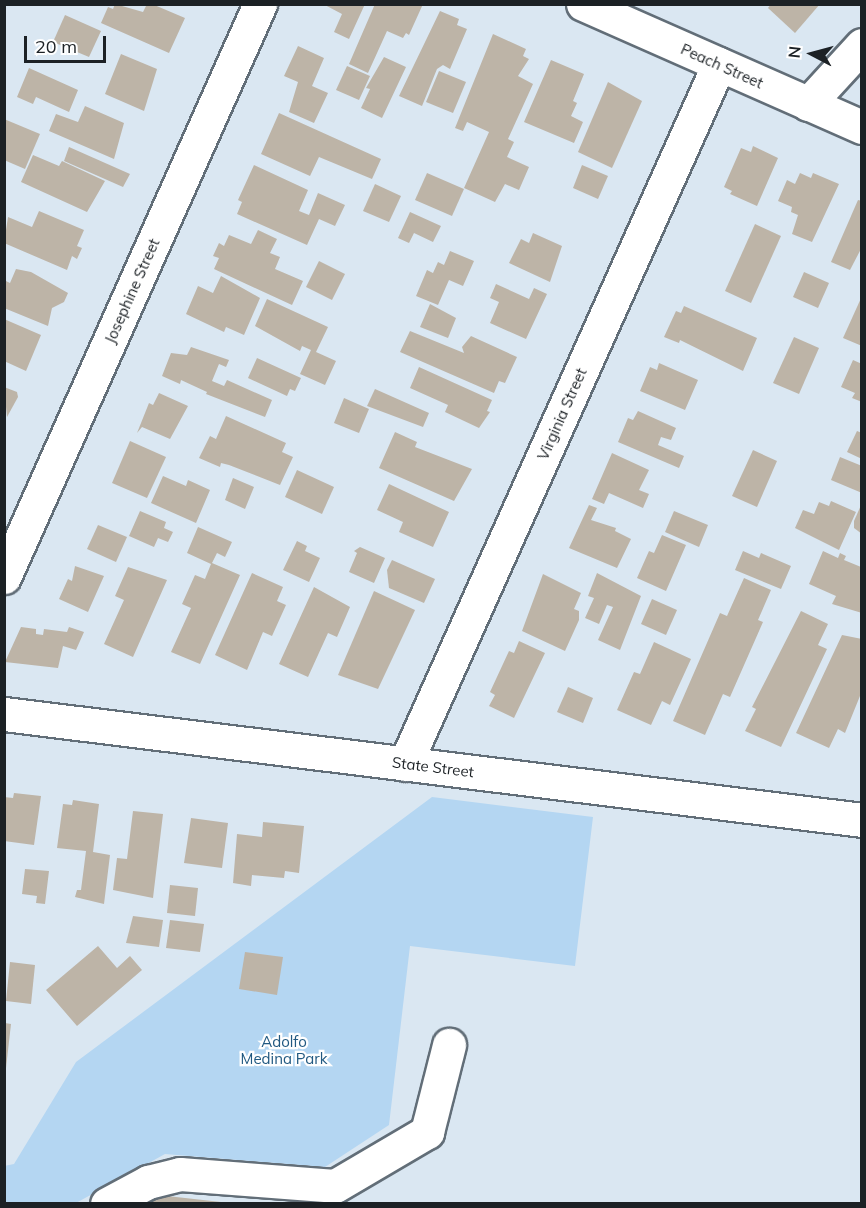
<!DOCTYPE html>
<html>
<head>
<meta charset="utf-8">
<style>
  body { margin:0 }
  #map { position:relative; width:866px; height:1208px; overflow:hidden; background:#dae7f2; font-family:Mulish,sans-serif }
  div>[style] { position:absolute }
  .green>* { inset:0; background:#b4d6f2 }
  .building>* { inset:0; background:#bdb4a7 }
  .roads { filter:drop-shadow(2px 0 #626e78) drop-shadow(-2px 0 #626e78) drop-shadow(0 2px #626e78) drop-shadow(0 -2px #626e78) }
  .minor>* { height:33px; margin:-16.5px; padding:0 16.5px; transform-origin:16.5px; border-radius:16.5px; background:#fff }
  .major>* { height:33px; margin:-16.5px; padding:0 16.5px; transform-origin:16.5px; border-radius:16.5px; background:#fff }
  span { translate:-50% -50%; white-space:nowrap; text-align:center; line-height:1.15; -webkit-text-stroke:4.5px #fff; paint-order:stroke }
  .street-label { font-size:15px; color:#1c2125 }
  .park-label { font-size:15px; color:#215981 }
  .frame { position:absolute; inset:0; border:6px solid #1c2125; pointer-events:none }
  .north { position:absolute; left:782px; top:24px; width:60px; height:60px; -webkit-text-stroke:4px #fff; paint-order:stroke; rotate:276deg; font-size:16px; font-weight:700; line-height:24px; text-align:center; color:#1c2125 }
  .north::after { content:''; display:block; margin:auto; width:21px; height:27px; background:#1c2125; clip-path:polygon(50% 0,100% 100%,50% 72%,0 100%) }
  .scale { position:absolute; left:24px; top:36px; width:82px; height:27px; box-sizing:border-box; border:3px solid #1c2125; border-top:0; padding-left:8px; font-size:18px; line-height:21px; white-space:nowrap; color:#1c2125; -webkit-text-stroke:4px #fff; paint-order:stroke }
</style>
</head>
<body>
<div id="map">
  <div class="green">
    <i style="clip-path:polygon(432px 797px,593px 817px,575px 966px,410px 946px,389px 1125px,325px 1167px,165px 1154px,76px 1203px,5px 1204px,4px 1166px,14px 1164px,76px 1062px)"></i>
  </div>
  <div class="building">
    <i style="clip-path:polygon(115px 4px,143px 12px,147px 4px,152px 4px,185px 18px,169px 53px,101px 23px,108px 7px,113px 9px)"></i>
    <i style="clip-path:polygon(323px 4px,365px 4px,349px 39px,334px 32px,342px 14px)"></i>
    <i style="clip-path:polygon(375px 4px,423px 4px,409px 35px,406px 33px,403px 38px,387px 31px,368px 73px,349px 64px)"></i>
    <i style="clip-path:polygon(771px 4px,820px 4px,795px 33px,768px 8px)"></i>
    <i style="clip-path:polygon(440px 11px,459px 19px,457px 25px,467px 29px,450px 69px,443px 65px,437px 69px,422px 106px,399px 96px)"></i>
    <i style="clip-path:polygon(65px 15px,101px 31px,89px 57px,53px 42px)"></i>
    <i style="clip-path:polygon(493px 34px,526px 49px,523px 56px,529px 59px,518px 76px,533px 84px,508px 139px,514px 142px,507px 157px,529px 167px,519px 190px,505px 184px,495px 202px,464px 188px,489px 132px,467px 122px,463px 131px,455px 128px)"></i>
    <i style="clip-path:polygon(298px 46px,324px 58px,312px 86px,328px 93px,314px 123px,289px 112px,298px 82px,284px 76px)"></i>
    <i style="clip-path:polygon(121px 54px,157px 69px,144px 111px,105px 94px)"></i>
    <i style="clip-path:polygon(384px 57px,406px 67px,382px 118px,361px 108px,370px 89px,366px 88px)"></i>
    <i style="clip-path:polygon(551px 60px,584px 74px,573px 101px,577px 103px,571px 116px,583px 122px,574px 143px,524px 122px)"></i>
    <i style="clip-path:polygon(347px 66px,370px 76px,359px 100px,336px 90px)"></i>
    <i style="clip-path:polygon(29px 68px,78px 90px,69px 112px,36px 97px,33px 104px,17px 97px)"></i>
    <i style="clip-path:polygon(439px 71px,466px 82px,453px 113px,426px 102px)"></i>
    <i style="clip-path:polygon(608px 82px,642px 101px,612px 168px,578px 152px)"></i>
    <i style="clip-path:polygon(85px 106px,124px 123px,114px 159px,49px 131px,56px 114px,78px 122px)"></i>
    <i style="clip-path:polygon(279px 113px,381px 159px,372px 179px,319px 157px,310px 176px,261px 154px)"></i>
    <i style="clip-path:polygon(4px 119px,40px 134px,25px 169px,4px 160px)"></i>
    <i style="clip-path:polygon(753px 146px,778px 158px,757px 206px,730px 194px,732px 191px,724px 187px,741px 148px,751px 152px)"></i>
    <i style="clip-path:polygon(69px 147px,130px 174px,123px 187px,64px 161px)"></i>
    <i style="clip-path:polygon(33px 155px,59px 166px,62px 161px,105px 181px,87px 212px,21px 182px)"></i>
    <i style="clip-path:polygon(254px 165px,308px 190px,299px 211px,309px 215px,318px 193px,345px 205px,335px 226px,319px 219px,307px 245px,237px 214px,242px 202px,238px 200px)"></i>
    <i style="clip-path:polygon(582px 165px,608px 176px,598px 199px,573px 188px)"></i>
    <i style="clip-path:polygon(427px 173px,464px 189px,452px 216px,415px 200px)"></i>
    <i style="clip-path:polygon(800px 173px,811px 178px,813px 173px,839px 184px,812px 242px,792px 234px,798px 215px,791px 212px,792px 207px,778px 201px,787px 180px,795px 184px)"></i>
    <i style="clip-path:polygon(375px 184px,401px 196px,389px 222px,363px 211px)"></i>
    <i style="clip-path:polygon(858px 200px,862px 201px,862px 247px,850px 270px,831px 262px)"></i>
    <i style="clip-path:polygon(39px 211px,84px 230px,77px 246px,82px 248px,77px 259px,72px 256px,67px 270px,4px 243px,8px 217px,32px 227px)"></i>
    <i style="clip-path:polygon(410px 212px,441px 226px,433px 242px,414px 233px,409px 243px,398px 238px)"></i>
    <i style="clip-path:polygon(755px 224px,781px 236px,751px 303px,725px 291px)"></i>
    <i style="clip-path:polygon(258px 230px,277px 239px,270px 253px,280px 257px,275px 269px,303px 281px,292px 305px,214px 269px,219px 258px,213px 256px,219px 243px,224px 246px,229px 235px,251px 244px)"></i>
    <i style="clip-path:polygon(533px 233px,562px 246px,550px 282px,509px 263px,521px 239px,529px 243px)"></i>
    <i style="clip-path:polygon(450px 251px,474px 261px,463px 286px,449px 280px,438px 305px,416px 296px,427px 270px,433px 273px,438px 262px,444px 265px)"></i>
    <i style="clip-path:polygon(319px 261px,345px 274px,332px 300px,306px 287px)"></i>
    <i style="clip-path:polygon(16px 269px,31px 272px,68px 293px,64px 302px,52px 308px,48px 326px,4px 308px,4px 280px,10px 283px)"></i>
    <i style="clip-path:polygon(804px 272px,829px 283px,818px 308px,793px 297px)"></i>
    <i style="clip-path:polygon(221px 276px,260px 298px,244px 335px,226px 327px,224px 332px,186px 314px,198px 286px,213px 293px)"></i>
    <i style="clip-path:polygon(496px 284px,529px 299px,534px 288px,547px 294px,526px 339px,490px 323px,499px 302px,490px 298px)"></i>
    <i style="clip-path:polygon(862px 296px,862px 346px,843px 338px)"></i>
    <i style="clip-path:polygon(267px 299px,328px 327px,316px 352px,336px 361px,325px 385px,300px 374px,311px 350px,302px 346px,300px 351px,255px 326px)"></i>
    <i style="clip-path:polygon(430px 304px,456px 318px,448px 338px,420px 327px)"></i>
    <i style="clip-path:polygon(684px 306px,757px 338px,743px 371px,680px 340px,679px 343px,664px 337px,676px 311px,681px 313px)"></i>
    <i style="clip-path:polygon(4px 319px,41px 335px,26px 371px,4px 361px)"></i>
    <i style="clip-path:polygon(410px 331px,464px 353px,462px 347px,471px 336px,517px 357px,505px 383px,499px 381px,494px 393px,400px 352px)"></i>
    <i style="clip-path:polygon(794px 337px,819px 348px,799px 394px,773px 383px)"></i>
    <i style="clip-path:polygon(191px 347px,229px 360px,226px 367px,219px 364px,212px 381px,224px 386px,227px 380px,272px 400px,265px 417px,206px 394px,207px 392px,181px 380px,180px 384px,162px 376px,171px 353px,187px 355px)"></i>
    <i style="clip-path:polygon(257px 358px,301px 378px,295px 391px,290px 389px,287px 396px,248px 378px)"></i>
    <i style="clip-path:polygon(853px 360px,862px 364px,862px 402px,852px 398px,855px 393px,841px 387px)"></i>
    <i style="clip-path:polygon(659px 363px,698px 380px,685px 410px,640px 391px,650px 367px,657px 370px)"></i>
    <i style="clip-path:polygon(419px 367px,492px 400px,487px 411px,490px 412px,479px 428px,445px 412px,448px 405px,410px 388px)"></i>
    <i style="clip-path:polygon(4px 387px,17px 392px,18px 397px,7px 417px)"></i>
    <i style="clip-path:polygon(375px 389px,429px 413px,423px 427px,367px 406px)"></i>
    <i style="clip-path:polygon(159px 393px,188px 406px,170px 439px,142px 427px,137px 433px,149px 403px,153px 405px)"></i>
    <i style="clip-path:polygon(344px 398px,369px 409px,359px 433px,334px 423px)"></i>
    <i style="clip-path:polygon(638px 411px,676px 428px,671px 440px,661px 437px,658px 445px,684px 456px,679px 468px,618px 442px,628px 418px,633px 420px)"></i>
    <i style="clip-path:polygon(226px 416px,286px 443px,282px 452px,293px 457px,280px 485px,229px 465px,221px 463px,220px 467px,199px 458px,210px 436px,216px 439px)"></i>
    <i style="clip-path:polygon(857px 431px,862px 433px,862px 459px,847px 452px)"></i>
    <i style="clip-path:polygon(395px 432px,417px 442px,415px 447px,472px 469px,454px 501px,379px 468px)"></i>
    <i style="clip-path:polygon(130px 441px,166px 457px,147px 498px,112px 483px)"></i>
    <i style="clip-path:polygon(753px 450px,777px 461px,757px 507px,732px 496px)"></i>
    <i style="clip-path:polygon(612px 453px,649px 470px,639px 490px,649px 494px,643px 508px,609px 493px,604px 504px,592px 499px)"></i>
    <i style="clip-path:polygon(840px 457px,862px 466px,862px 493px,831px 480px)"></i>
    <i style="clip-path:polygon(297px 470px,334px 487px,322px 514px,285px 497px)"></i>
    <i style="clip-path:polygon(163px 476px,186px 486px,188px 480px,210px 490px,196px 523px,151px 503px)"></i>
    <i style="clip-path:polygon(233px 478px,254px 487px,245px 509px,225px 500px)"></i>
    <i style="clip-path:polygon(389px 484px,449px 512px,433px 547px,399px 532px,403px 522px,377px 510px)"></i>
    <i style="clip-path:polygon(831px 501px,856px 512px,839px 550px,795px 528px,803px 510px,814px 514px,819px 502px,829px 506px)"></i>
    <i style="clip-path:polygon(862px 503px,862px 534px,854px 528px,854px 521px)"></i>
    <i style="clip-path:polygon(589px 505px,597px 508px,591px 520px,616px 528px,615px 531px,631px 539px,617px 568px,569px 548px)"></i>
    <i style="clip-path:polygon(140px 511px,166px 522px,164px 528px,173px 532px,168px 542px,158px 538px,154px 547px,129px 536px)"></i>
    <i style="clip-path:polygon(674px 511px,708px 525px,699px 547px,665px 532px)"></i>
    <i style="clip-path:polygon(98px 525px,127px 537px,116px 562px,87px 549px)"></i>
    <i style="clip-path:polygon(198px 527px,232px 542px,225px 557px,217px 553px,212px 563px,240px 575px,200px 664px,171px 652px,191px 608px,182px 604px,195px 575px,205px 579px,211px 564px,187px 553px)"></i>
    <i style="clip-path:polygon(662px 535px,686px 545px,666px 591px,637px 578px,649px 551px,654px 553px)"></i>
    <i style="clip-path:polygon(297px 541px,307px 546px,305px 551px,320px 558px,309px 582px,283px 570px)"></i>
    <i style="clip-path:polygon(360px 547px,385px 558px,374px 583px,349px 572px,357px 553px,354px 551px)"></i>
    <i style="clip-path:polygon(743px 551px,759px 558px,761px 553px,791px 566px,781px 589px,735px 570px)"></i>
    <i style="clip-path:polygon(823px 551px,838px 558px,840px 553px,846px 556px,844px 560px,861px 567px,862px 613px,832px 604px,836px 596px,809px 584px)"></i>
    <i style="clip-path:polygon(392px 560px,435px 579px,424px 603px,389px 588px,387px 570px)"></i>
    <i style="clip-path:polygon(75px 566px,104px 576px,88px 612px,59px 599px,68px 579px,72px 581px)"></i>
    <i style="clip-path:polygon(128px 567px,167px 580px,133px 657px,104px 644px,124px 600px,115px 596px)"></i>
    <i style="clip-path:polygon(252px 573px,283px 587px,277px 601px,286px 605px,272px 636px,263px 632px,247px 670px,215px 655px)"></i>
    <i style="clip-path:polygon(597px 573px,641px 596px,620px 650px,598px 640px,613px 607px,607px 605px,599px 624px,585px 618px,594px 598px,588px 596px)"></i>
    <i style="clip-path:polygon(543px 574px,581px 593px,574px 609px,579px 611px,579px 620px,565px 651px,522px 631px)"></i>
    <i style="clip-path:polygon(744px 578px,771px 590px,758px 620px,763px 622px,730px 697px,723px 694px,705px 735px,673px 721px,720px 613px,727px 616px)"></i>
    <i style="clip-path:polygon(314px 587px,350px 607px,337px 637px,328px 633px,308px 677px,279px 664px)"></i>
    <i style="clip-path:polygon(374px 591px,415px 610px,378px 689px,338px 675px)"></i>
    <i style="clip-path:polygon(652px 599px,677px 610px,666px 635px,641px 624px)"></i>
    <i style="clip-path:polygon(801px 611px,828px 624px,818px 645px,827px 649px,781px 747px,745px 731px,756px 709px,752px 707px)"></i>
    <i style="clip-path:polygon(21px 627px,36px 629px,36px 634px,43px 635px,44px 629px,67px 632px,69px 627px,84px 632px,76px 650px,63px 646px,58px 668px,5px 662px)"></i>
    <i style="clip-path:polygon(842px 635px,862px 639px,862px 691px,845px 733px,838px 729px,829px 748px,796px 733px)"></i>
    <i style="clip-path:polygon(519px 641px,545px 653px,514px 718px,489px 706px,495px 695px,490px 692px,509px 651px,514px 653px)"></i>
    <i style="clip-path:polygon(654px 642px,691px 659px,670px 705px,662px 701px,651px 725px,617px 710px,634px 672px,640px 674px)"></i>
    <i style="clip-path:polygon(568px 687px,593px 698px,583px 723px,557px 712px)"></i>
    <i style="clip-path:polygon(14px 793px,41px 796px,34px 845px,4px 841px,4px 797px,13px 798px)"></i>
    <i style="clip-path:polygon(73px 800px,99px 804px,93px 852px,110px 855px,104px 904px,75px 897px,77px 890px,81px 890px,86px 851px,57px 848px,63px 804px,72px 805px)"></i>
    <i style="clip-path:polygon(133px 811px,163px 814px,153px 898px,113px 890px,117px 858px,127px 859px)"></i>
    <i style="clip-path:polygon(191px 818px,228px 823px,222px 868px,184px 863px)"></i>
    <i style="clip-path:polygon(263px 822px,304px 826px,299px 873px,285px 871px,284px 878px,252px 875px,251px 886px,233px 883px,237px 834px,262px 837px)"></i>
    <i style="clip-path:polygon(25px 869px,49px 871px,45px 904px,36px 903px,37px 896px,22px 894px)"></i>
    <i style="clip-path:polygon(170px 885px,198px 888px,195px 916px,167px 913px)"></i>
    <i style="clip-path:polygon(133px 916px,163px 920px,159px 947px,126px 943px)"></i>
    <i style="clip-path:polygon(170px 920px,204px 924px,200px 952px,166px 948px)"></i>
    <i style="clip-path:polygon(98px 946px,117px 968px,130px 956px,142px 970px,77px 1026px,46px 990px)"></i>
    <i style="clip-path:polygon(245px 952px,283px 957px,277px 995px,239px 989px)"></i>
    <i style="clip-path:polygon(10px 962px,35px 965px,31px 1004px,6px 1001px)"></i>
    <i style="clip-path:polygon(5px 1023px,11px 1024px,6px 1068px,5px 1067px)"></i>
    <i style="clip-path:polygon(140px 1193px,221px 1202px,221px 1204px,139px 1204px)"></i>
  </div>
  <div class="roads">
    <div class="minor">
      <i style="left:583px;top:4px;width:305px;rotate:23.8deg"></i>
      <i style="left:808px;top:104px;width:80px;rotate:-47.5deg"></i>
      <i style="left:4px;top:577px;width:628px;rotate:-65.93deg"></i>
      <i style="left:405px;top:764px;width:767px;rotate:-65.84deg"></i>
      <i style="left:107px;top:1204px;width:47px;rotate:-28.2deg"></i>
      <i style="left:148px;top:1182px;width:33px;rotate:-14deg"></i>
      <i style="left:180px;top:1174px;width:155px;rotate:4.4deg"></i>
      <i style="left:335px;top:1186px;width:107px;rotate:-30.4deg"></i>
      <i style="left:427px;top:1132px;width:90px;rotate:-75.8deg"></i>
    </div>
    <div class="major">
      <i style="left:4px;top:714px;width:865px;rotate:7.04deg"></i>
    </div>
  </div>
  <div class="street-label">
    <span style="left:722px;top:66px;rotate:24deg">Peach Street</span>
    <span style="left:132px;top:291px;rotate:-66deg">Josephine Street</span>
    <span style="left:562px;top:414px;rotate:-66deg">Virginia Street</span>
    <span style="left:433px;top:767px;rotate:7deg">State Street</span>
  </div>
  <div class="park-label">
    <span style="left:284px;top:1050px">Adolfo<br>Medina Park</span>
  </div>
  <div class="frame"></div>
  <div class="north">N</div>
  <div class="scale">20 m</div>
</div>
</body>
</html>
